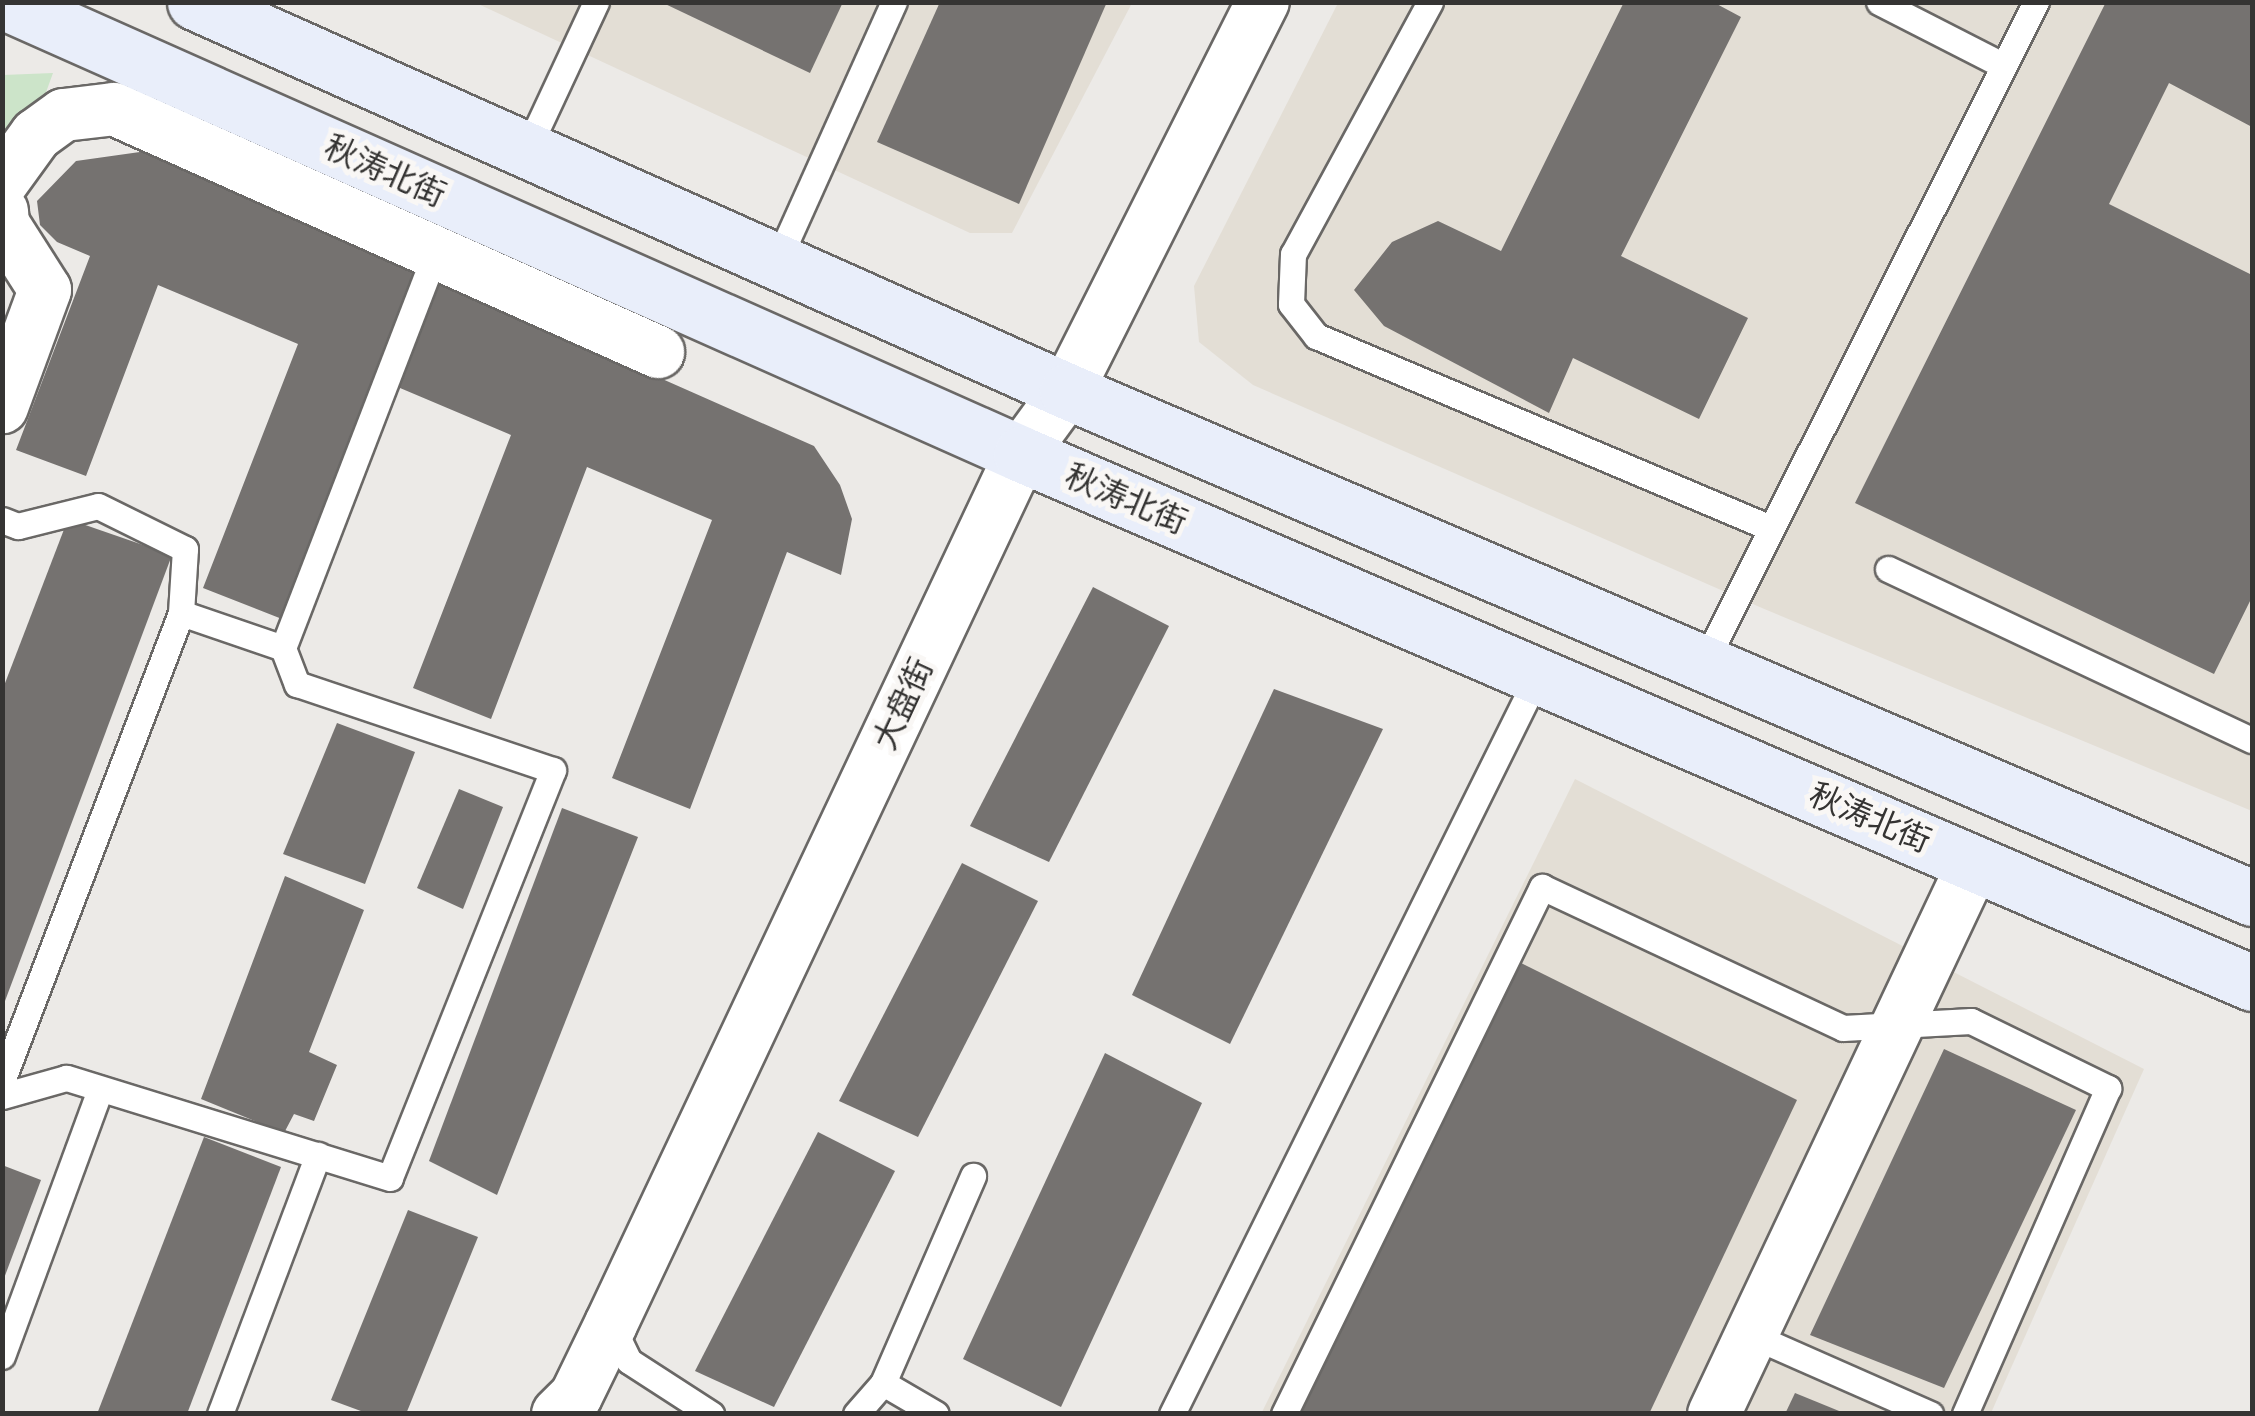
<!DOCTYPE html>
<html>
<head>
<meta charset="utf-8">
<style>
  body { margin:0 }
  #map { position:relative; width:2255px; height:1416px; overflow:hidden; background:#eceae7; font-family:"Libre Baskerville","Noto Sans SC",serif }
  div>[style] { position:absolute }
  .built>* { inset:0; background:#e3ded5 }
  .green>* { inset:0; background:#cce4c9 }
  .building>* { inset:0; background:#757270 }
  .roads { filter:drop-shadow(2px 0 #6a6866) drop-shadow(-2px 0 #6a6866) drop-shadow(0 2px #6a6866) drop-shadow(0 -2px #6a6866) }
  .service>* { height:25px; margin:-12.5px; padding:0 12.5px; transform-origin:12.5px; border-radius:12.5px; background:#fff }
  .minor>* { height:52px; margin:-26px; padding:0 26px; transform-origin:26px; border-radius:26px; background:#fff }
  .secondary>* { height:55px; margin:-27.5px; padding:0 27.5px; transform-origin:27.5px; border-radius:27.5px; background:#e9eefa }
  span { translate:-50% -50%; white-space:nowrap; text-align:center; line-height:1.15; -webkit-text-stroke:10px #f9f7f5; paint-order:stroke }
  .street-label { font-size:32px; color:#353433 }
  .frame { position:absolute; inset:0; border:5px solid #353433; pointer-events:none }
</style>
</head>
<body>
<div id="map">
  <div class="built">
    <i style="clip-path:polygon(476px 3px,1132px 3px,1012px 233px,970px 233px)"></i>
    <i style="clip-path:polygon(1338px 3px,2252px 3px,2252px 811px,1762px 608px,1253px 385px,1199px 342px,1194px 286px)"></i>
    <i style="clip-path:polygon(1575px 779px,2144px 1069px,1991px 1413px,1261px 1414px)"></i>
  </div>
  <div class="green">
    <i style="clip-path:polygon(53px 73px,3px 211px,3px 75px)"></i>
  </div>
  <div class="building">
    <i style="clip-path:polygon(661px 2px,843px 2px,810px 73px)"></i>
    <i style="clip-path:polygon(940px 2px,1107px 2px,1019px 204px,877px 142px)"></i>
    <i style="clip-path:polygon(1624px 2px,1713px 2px,1741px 17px,1621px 256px,1748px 318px,1699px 419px,1573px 358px,1549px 413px,1384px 326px,1354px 290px,1392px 242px,1438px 221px,1501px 251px)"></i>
    <i style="clip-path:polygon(2106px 2px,2252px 2px,2252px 127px,2169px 83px,2109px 204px,2252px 275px,2252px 597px,2214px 674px,1855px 503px)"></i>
    <i style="clip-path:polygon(147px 151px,814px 446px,840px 485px,852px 519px,841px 575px,787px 552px,690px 809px,612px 778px,712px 520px,587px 467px,491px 719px,413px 688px,511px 435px,374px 377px,282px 619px,203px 588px,298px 344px,158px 285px,86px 476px,16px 450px,90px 256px,57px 242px,40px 225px,37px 201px,76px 161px)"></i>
    <i style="clip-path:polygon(68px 519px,172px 555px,2px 1009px,2px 691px)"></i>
    <i style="clip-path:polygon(1093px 587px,1169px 626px,1049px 862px,970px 826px)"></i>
    <i style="clip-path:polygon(1274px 689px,1383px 729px,1230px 1044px,1132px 995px)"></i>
    <i style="clip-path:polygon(337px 723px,415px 752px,365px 884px,283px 854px)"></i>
    <i style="clip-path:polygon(459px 789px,503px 807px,463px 909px,417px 888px)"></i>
    <i style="clip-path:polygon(562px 808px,638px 837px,497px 1195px,429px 1161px)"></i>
    <i style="clip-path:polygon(962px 863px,1038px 901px,918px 1137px,839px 1101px)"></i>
    <i style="clip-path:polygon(285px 876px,364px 910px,309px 1052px,337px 1065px,314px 1121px,294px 1114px,284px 1133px,201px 1099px)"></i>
    <i style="clip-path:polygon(1515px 960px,1797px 1100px,1649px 1414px,1300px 1414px)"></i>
    <i style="clip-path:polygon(1944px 1049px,2076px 1110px,1944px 1388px,1810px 1335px)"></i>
    <i style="clip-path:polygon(1105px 1053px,1202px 1103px,1061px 1407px,963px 1359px)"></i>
    <i style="clip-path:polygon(818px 1132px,895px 1171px,774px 1407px,695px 1371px)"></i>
    <i style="clip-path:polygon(204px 1137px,281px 1167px,187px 1414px,97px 1414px)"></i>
    <i style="clip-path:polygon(2px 1165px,41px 1180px,3px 1281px,2px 1281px)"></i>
    <i style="clip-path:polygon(408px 1210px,478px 1237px,406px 1414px,369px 1414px,331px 1400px)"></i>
    <i style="clip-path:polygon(1795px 1393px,1844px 1413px,1844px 1414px,1785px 1414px)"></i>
  </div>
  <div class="roads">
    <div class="service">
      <i style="left:1430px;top:2px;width:287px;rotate:118.5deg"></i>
      <i style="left:1293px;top:254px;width:50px;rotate:92.3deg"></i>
      <i style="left:1291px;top:304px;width:41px;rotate:52deg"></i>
      <i style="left:1316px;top:336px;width:494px;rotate:22.9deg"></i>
      <i style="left:1879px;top:2px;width:140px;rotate:27.1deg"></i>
      <i style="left:527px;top:150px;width:163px;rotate:-65deg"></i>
      <i style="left:777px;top:262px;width:285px;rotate:-65.8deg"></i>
      <i style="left:2px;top:520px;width:17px;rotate:21deg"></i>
      <i style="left:18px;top:526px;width:82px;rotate:-14deg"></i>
      <i style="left:98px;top:506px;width:97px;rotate:26.3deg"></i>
      <i style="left:185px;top:549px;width:64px;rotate:93.6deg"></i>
      <i style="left:181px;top:613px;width:108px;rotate:18.9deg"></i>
      <i style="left:283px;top:648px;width:39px;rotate:69deg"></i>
      <i style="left:297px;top:684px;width:270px;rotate:18.6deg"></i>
      <i style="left:553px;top:770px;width:439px;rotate:111.8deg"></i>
      <i style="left:390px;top:1178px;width:339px;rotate:-162.8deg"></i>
      <i style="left:66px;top:1078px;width:66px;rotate:164.3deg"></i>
      <i style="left:1888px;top:569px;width:402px;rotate:25.2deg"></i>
      <i style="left:283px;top:648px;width:428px;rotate:-68.9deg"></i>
      <i style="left:1704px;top:663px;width:740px;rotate:-63.33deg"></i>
      <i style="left:2px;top:1081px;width:501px;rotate:-69.07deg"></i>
      <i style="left:611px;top:1324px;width:41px;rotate:64.1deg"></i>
      <i style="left:629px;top:1361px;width:98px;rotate:32.9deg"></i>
      <i style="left:1751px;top:1335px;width:196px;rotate:23.8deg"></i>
      <i style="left:2px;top:1356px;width:284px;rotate:-69.8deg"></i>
      <i style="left:883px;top:1383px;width:61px;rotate:30.3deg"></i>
      <i style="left:220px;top:1414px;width:277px;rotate:-69.3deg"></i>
      <i style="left:856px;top:1414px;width:41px;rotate:-48.9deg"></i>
      <i style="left:883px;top:1383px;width:226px;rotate:-66.5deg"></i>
      <i style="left:1172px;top:1414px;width:825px;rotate:-63.65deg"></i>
      <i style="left:1284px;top:1414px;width:587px;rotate:-63.92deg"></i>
      <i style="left:1542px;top:887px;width:332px;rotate:25.1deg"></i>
      <i style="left:1843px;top:1028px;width:128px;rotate:-3.1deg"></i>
      <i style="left:1971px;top:1021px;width:153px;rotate:26.1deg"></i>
      <i style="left:2108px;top:1088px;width:356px;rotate:113.7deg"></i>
    </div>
    <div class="minor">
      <i style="left:2px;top:182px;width:58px;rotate:-54.1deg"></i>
      <i style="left:36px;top:135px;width:34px;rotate:-36deg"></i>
      <i style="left:64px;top:115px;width:50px;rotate:-6.8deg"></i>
      <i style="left:114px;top:109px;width:596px;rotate:24.07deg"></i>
      <i style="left:2px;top:211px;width:13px;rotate:86deg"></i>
      <i style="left:3px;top:224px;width:78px;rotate:57.5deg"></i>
      <i style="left:45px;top:290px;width:125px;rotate:110.2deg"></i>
      <i style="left:558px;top:1414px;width:25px;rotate:-45deg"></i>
      <i style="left:576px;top:1396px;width:80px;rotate:-64.1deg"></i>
      <i style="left:611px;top:1324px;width:962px;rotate:-64.77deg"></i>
      <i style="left:1021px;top:454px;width:78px;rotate:-53.9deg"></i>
      <i style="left:1067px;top:391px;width:436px;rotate:-63.3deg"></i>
      <i style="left:1714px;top:1414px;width:609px;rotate:-64.74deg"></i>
    </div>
    <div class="secondary">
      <i style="left:5px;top:2px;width:1112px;rotate:23.98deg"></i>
      <i style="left:1021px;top:454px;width:1340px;rotate:23.25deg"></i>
      <i style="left:195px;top:2px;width:955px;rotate:24.04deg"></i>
      <i style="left:1067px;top:391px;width:1289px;rotate:23.16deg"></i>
    </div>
  </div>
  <div class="street-label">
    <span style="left:385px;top:171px;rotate:24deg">秋涛北街</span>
    <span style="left:1126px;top:499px;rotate:23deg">秋涛北街</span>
    <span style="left:903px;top:704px;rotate:-65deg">大盘街</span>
    <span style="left:1870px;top:818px;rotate:23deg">秋涛北街</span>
  </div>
  <div class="frame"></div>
</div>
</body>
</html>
